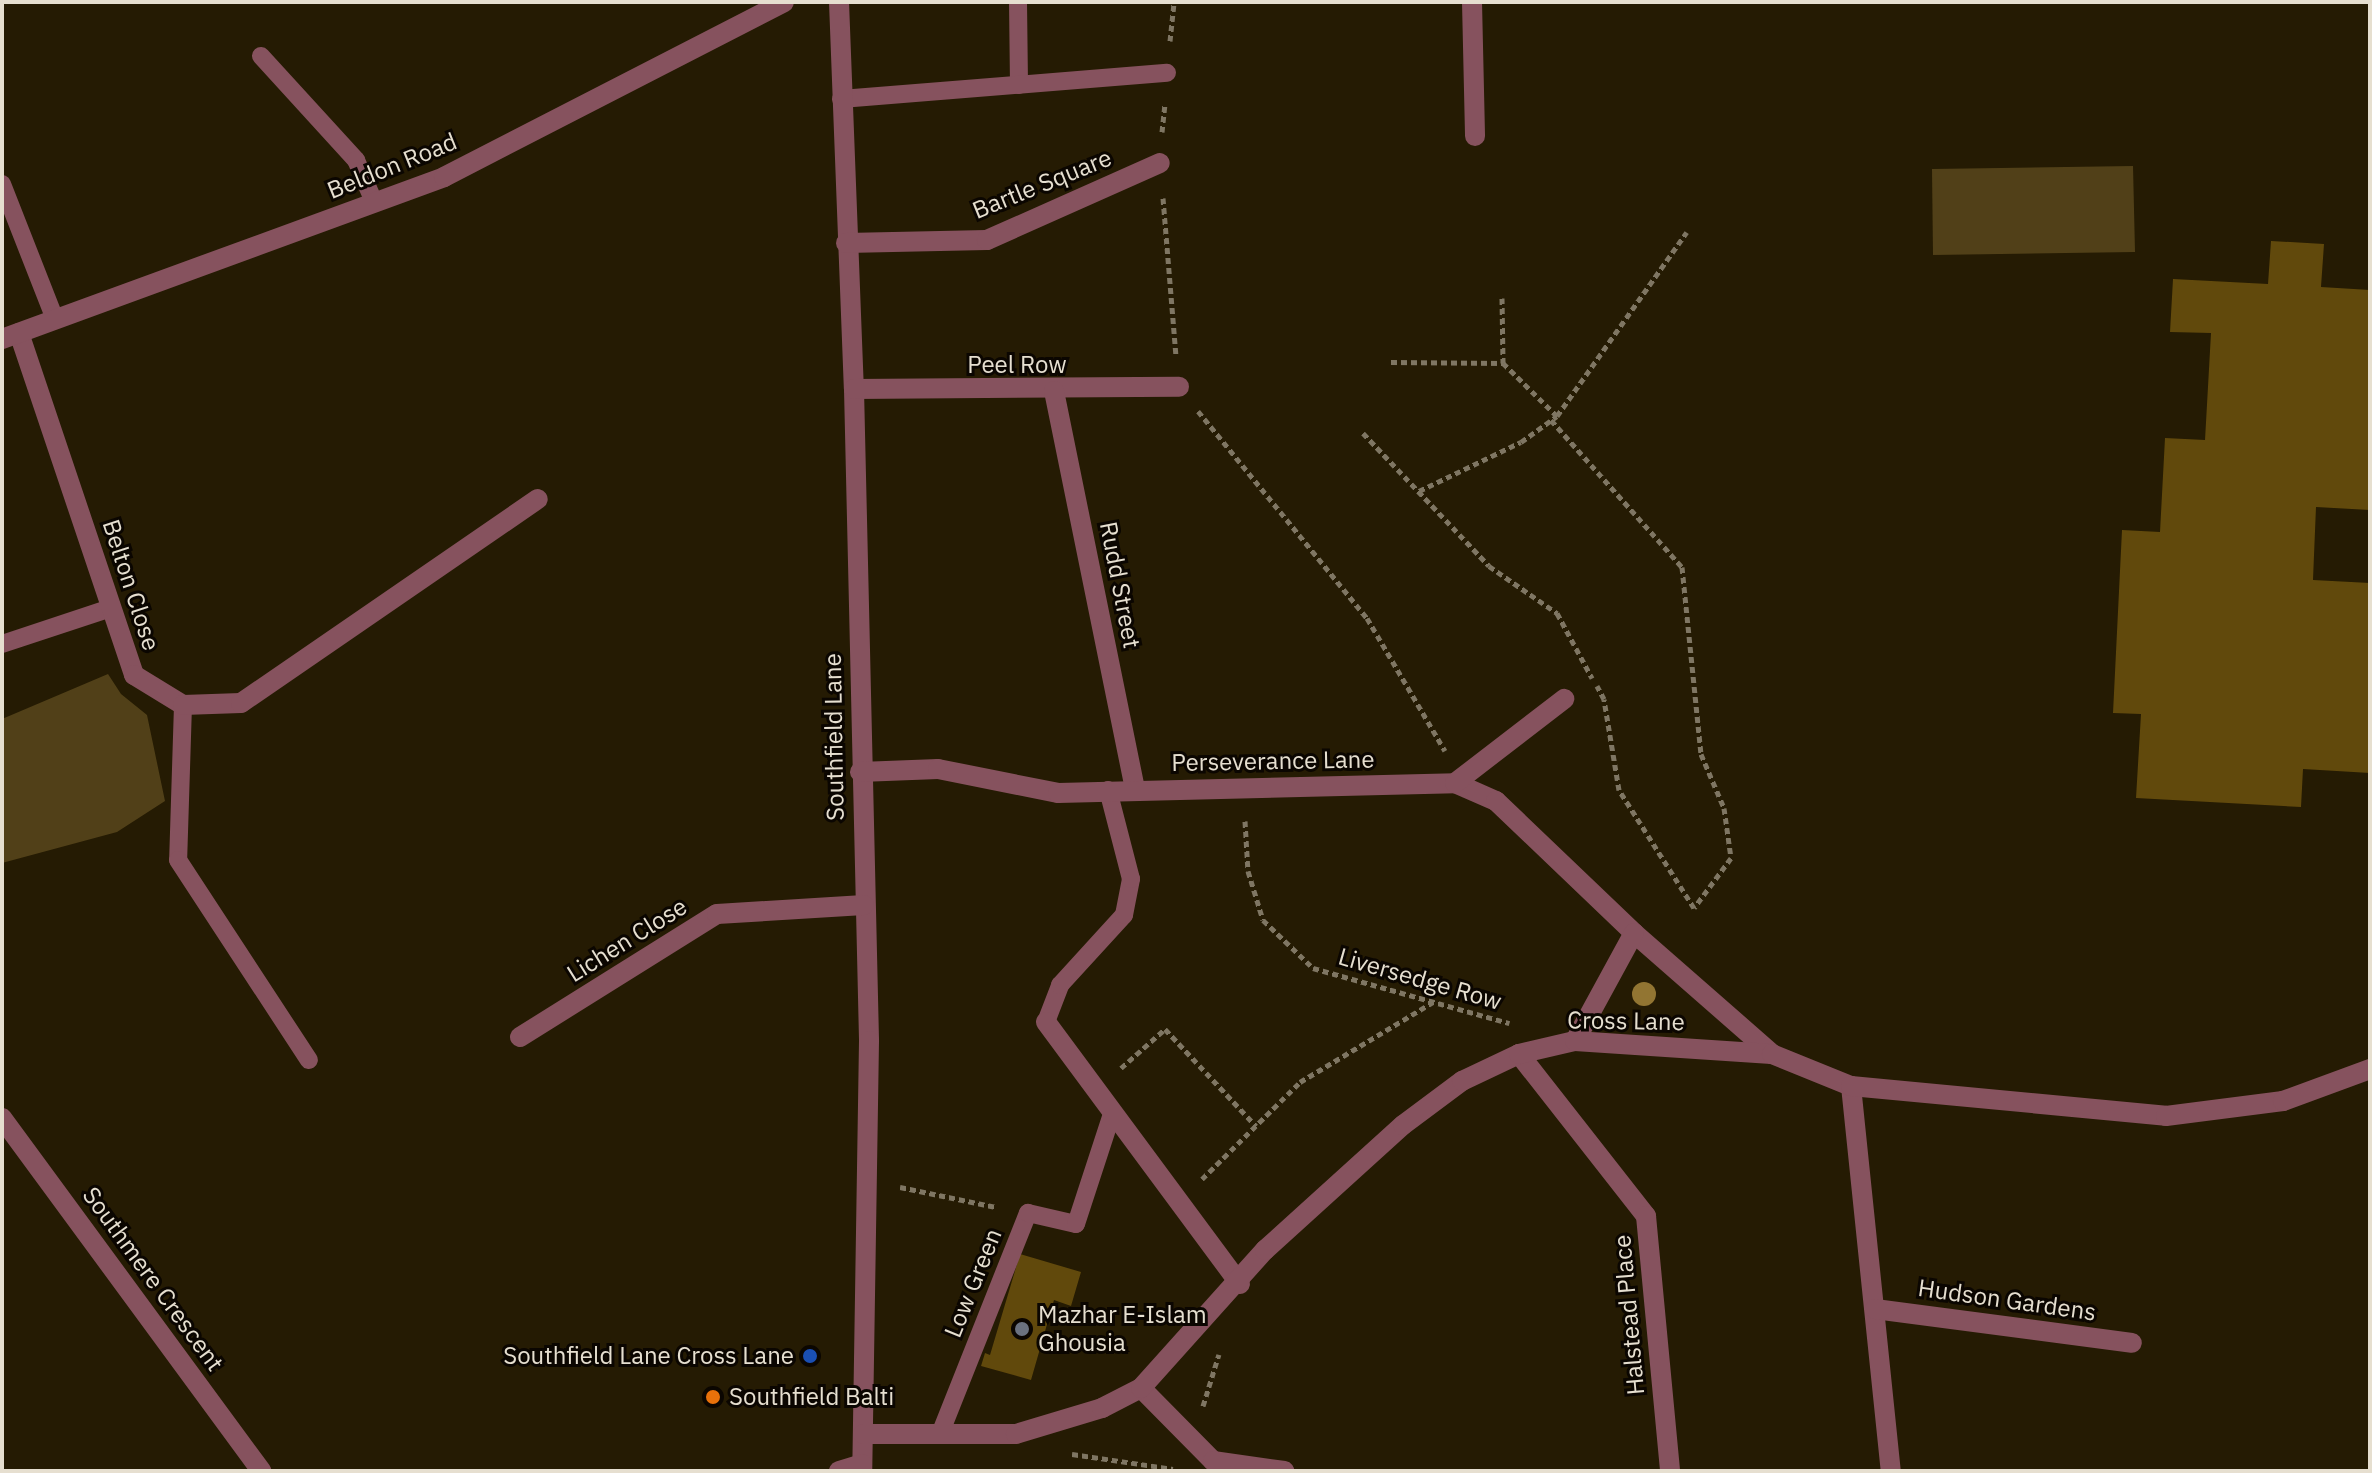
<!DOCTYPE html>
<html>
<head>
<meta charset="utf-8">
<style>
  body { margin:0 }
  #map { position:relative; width:2372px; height:1473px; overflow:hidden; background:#251b03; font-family:"IBM Plex Sans",sans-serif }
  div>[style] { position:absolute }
  .green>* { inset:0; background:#514018 }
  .building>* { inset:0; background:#61490c }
  .path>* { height:5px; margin-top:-2.5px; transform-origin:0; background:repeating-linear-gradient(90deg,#7f7663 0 6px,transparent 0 10px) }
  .service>* { height:18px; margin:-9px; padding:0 9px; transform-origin:9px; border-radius:9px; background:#86525e }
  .minor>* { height:20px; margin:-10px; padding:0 10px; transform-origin:10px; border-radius:10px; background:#86525e }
  .trees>* { width:24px; height:24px; margin:-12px; border-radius:50%; background:#927532 }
  .dots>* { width:22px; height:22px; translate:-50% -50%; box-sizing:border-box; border:4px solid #0b0601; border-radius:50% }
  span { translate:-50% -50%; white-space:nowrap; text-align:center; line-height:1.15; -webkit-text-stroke:6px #0b0601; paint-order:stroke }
  .street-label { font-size:24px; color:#e6dfd0 }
  .poi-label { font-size:24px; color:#e6dfd0 }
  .left { translate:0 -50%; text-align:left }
  .right { translate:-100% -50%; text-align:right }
  .frame { position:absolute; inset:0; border:4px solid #e6dfd0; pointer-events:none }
</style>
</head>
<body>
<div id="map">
  <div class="green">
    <i style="clip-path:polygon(2133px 166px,2135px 252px,1933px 255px,1932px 169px)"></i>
    <i style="clip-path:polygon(108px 674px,121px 694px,147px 715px,165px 801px,117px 832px,2px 863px,2px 719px)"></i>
  </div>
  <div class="building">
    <i style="clip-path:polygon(2271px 241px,2324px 244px,2321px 287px,2370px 290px,2370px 510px,2316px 507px,2313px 580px,2370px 583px,2370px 773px,2303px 769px,2301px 807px,2136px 798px,2141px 714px,2113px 713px,2122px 530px,2160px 532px,2165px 438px,2205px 440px,2211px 333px,2170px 332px,2173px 279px,2268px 284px)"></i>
    <i style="clip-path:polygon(1020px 1254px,1081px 1272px,1071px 1306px,1054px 1300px,1031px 1380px,981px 1366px,985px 1353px,990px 1355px)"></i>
  </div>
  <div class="path">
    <i style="left:1170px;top:41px;width:39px;rotate:-84deg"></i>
    <i style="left:1162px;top:132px;width:29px;rotate:-84deg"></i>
    <i style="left:1163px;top:198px;width:159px;rotate:85.3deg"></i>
    <i style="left:1502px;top:298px;width:65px;rotate:89.1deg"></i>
    <i style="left:1503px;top:363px;width:76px;rotate:44.5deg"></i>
    <i style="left:1391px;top:362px;width:112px;rotate:0.5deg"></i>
    <i style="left:1198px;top:411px;width:267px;rotate:50.8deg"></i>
    <i style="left:1367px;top:618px;width:154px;rotate:59.6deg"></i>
    <i style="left:1551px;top:420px;width:197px;rotate:48.3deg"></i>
    <i style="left:1682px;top:567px;width:188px;rotate:84.2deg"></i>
    <i style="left:1701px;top:754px;width:59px;rotate:66.9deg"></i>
    <i style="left:1724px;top:808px;width:50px;rotate:82deg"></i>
    <i style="left:1731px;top:858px;width:62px;rotate:126.5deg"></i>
    <i style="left:1694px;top:908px;width:140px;rotate:-122.4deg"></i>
    <i style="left:1619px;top:790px;width:92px;rotate:-99.4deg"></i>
    <i style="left:1604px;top:699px;width:15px;rotate:-118deg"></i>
    <i style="left:1363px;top:433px;width:183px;rotate:46.5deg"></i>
    <i style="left:1489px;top:566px;width:83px;rotate:34.7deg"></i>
    <i style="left:1557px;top:613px;width:74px;rotate:61.7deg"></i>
    <i style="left:1419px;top:491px;width:113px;rotate:-25.7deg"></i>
    <i style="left:1521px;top:442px;width:44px;rotate:-35.8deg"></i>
    <i style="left:1557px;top:416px;width:225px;rotate:-54.8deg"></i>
    <i style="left:1245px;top:821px;width:50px;rotate:86.6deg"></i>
    <i style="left:1248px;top:871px;width:51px;rotate:73deg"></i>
    <i style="left:1263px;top:920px;width:69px;rotate:43.8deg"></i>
    <i style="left:1313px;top:968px;width:204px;rotate:15.7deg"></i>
    <i style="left:1121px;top:1068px;width:59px;rotate:-41.6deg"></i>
    <i style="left:1165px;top:1029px;width:133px;rotate:46.8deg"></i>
    <i style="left:1202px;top:1179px;width:138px;rotate:-44.7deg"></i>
    <i style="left:1300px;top:1082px;width:155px;rotate:-31deg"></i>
    <i style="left:900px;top:1187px;width:98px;rotate:11.8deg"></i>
    <i style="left:1203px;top:1406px;width:54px;rotate:-72.9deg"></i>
    <i style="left:1072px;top:1454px;width:102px;rotate:8.4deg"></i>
  </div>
  <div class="service">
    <i style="left:1018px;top:2px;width:83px;rotate:89.3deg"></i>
    <i style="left:261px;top:56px;width:141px;rotate:47.6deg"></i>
    <i style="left:356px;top:160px;width:46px;rotate:66.8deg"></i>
    <i style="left:841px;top:99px;width:327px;rotate:-4.6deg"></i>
    <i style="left:2px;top:184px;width:145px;rotate:68.6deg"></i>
    <i style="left:2px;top:644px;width:115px;rotate:-18.3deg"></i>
    <i style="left:183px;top:705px;width:155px;rotate:91.8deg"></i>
    <i style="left:178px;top:860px;width:239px;rotate:56.8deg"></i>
    <i style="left:1046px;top:1022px;width:40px;rotate:-69deg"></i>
    <i style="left:1060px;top:985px;width:95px;rotate:-47.6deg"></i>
    <i style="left:1124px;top:915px;width:37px;rotate:-79deg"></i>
    <i style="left:1131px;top:879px;width:92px;rotate:-104.5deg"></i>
    <i style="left:940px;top:1434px;width:238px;rotate:-68.3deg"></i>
    <i style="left:1028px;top:1213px;width:49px;rotate:12.9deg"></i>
    <i style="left:1076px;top:1224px;width:116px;rotate:-71.9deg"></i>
  </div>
  <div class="minor">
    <i style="left:839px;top:2px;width:387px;rotate:87.8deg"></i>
    <i style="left:854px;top:389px;width:652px;rotate:88.68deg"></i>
    <i style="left:869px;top:1041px;width:430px;rotate:90.9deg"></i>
    <i style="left:1472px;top:2px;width:134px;rotate:88.7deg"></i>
    <i style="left:846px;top:243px;width:141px;rotate:-1.2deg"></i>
    <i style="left:987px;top:240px;width:189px;rotate:-24deg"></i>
    <i style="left:19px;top:333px;width:361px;rotate:71.4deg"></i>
    <i style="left:134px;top:675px;width:57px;rotate:31.5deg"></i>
    <i style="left:183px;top:705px;width:58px;rotate:-2deg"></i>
    <i style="left:241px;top:703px;width:360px;rotate:-34.5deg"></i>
    <i style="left:2px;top:339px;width:471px;rotate:-20.1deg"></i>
    <i style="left:444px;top:177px;width:382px;rotate:-27.2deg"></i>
    <i style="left:854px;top:389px;width:325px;rotate:-0.4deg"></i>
    <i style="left:1054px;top:391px;width:406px;rotate:78.5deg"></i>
    <i style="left:860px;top:772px;width:78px;rotate:-2.2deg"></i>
    <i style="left:938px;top:769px;width:122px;rotate:11.3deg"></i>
    <i style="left:1058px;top:793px;width:397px;rotate:-1.4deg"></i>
    <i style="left:1455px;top:783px;width:45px;rotate:23.7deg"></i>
    <i style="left:1496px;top:801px;width:191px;rotate:43.7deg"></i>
    <i style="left:1634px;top:933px;width:184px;rotate:41.2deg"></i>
    <i style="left:1455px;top:783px;width:138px;rotate:-37.6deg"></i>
    <i style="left:1046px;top:1022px;width:326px;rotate:53.5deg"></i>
    <i style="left:520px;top:1037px;width:232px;rotate:-32deg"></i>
    <i style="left:717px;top:914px;width:147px;rotate:-3.5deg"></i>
    <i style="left:1575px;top:1041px;width:123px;rotate:-61.4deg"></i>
    <i style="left:1519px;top:1054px;width:206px;rotate:51.9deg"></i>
    <i style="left:1646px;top:1216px;width:256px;rotate:84.6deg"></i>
    <i style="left:1851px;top:1086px;width:387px;rotate:84.1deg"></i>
    <i style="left:2px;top:1118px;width:438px;rotate:53.7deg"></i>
    <i style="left:1875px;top:1309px;width:259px;rotate:7.5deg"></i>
    <i style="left:1141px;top:1388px;width:103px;rotate:45.4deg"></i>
    <i style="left:1213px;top:1461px;width:72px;rotate:8deg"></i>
    <i style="left:863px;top:1434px;width:153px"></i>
    <i style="left:1016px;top:1434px;width:90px;rotate:-16.8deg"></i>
    <i style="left:1102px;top:1408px;width:44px;rotate:-27.1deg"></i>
    <i style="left:1141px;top:1388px;width:186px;rotate:-48.1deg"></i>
    <i style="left:1265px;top:1250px;width:186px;rotate:-42.2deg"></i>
    <i style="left:1403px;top:1125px;width:74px;rotate:-36.7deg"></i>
    <i style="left:1462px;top:1081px;width:63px;rotate:-25.3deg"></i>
    <i style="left:1519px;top:1054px;width:57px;rotate:-13.1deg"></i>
    <i style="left:1575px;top:1041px;width:197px;rotate:3.8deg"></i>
    <i style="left:1772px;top:1054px;width:85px;rotate:22.1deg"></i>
    <i style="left:1851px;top:1086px;width:316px;rotate:5.4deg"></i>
    <i style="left:2166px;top:1116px;width:118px;rotate:-7.3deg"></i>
    <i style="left:2283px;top:1101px;width:93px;rotate:-20.2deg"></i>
    <i style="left:839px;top:1471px;width:24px;rotate:-17deg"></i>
  </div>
  <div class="trees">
    <i style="left:1644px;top:994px"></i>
  </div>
  <div class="dots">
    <i style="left:1022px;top:1329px;background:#6b7280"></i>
    <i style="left:810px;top:1356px;background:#1a4fb4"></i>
    <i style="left:713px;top:1397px;background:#e8710a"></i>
  </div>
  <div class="street-label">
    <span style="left:392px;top:166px;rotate:-22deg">Beldon Road</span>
    <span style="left:1042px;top:184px;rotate:-22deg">Bartle Square</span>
    <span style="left:1017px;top:365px">Peel Row</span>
    <span style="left:131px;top:585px;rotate:72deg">Belton Close</span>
    <span style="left:1120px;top:585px;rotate:79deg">Rudd Street</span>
    <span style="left:834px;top:737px;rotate:-91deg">Southfield Lane</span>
    <span style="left:1273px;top:761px;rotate:-1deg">Perseverance Lane</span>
    <span style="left:627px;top:940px;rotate:-32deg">Lichen Close</span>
    <span style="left:1420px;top:979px;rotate:16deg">Liversedge Row</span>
    <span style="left:1626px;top:1021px;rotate:1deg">Cross Lane</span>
    <span style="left:153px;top:1279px;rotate:54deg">Southmere Crescent</span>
    <span style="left:973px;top:1283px;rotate:-68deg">Low Green</span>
    <span style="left:2007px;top:1300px;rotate:8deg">Hudson Gardens</span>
    <span style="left:1629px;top:1315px;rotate:-95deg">Halstead Place</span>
  </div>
  <div class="poi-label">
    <span class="left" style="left:1038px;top:1329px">Mazhar E-Islam<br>Ghousia</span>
    <span class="right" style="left:794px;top:1356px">Southfield Lane Cross Lane</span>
    <span class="left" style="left:729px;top:1397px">Southfield Balti</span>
  </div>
  <div class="frame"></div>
</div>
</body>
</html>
